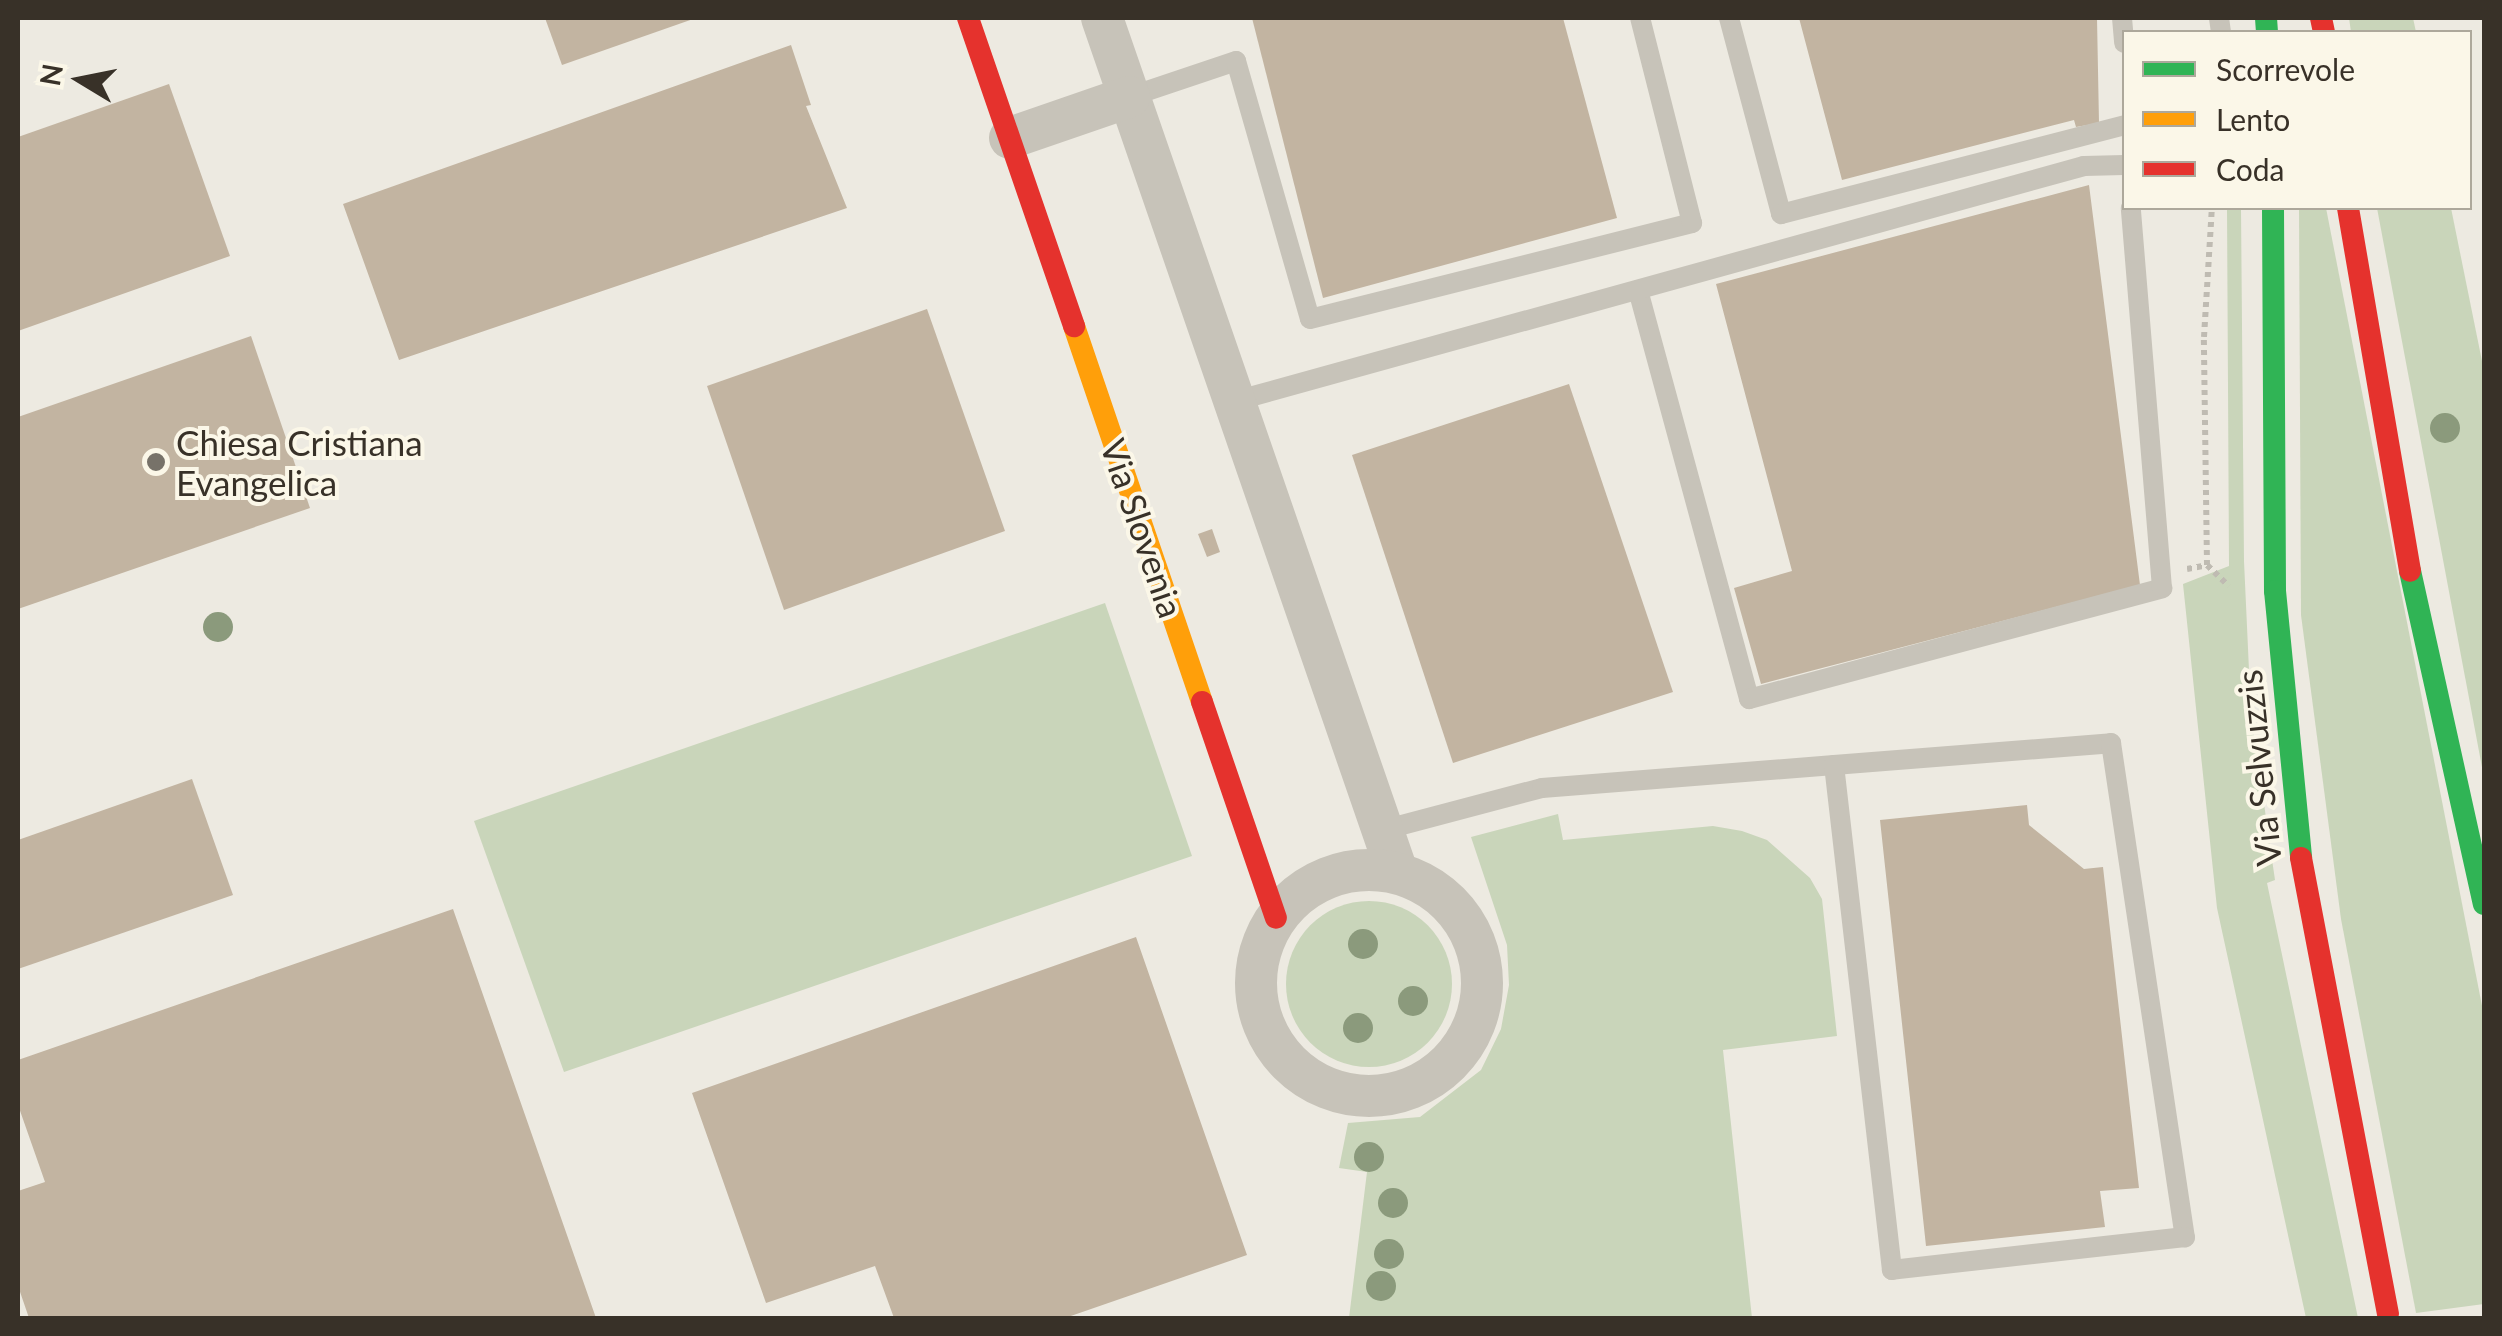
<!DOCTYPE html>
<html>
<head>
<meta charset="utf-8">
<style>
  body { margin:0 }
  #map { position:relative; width:2502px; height:1336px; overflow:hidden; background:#edeae1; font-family:Lato,sans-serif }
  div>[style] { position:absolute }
  .green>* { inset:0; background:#c9d5ba }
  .round { border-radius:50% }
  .building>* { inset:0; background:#c2b4a1 }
  .path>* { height:6px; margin-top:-3px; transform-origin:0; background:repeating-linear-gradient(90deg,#bfbbb2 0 5px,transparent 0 10px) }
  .lane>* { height:20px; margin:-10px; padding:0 10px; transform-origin:10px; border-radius:10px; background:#c7c3b9 }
  .street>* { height:42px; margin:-21px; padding:0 21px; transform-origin:21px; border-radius:21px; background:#c7c3b9 }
  .street>.ring { margin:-21px; padding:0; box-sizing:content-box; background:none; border:42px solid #c7c3b9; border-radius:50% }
  .fast>* { height:22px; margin:-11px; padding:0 11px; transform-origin:11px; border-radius:11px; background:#30b455 }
  .slow>* { height:22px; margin:-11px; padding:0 11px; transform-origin:11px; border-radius:11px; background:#ff9f0a }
  .jam>* { height:22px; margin:-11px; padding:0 11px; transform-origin:11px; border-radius:11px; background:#e5322d }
  .trees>* { width:30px; height:30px; margin:-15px; border-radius:50%; background:#8b9a7c }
  .dots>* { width:28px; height:28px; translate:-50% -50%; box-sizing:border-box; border:5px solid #fbf7e8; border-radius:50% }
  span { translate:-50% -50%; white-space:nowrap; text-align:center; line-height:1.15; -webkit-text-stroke:8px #fbf7e8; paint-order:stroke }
  .poi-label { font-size:35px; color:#383128 }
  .left { translate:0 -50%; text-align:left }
  .street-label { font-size:35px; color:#383128 }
  .frame { position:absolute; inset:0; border:20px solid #383128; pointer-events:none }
  .legend { position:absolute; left:2122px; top:30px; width:350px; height:180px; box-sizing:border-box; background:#fbf7e8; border:2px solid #ada89b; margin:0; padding:12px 18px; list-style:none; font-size:30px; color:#383128 }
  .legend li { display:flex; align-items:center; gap:20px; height:50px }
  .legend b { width:50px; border:2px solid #ada89b }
  .north { position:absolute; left:30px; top:30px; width:100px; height:100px; -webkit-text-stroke:8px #fbf7e8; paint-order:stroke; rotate:280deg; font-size:28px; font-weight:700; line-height:40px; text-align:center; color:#383128 }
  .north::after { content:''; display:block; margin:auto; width:35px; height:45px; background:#383128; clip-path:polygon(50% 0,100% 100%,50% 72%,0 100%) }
</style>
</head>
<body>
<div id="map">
  <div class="green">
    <i style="clip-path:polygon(2349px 18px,2413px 18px,2416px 32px,2351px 32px)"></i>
    <i style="clip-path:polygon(2227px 208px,2241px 208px,2244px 561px,2251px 714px,2275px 880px,2267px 883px,2358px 1318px,2306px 1318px,2217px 908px,2183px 584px,2229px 566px)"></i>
    <i style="clip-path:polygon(2299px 208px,2326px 208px,2484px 1016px,2484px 1304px,2416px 1313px,2341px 919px,2301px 615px)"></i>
    <i style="clip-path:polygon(2377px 208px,2451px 208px,2484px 371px,2484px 778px)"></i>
    <i style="clip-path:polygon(1105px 603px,1192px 856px,564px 1072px,474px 821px)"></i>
    <i style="clip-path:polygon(1558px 814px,1563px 840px,1713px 826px,1742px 831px,1767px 840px,1810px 878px,1822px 899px,1837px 1036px,1723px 1050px,1752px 1318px,1349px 1318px,1367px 1172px,1339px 1168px,1348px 1123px,1420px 1117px,1481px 1070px,1501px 1029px,1509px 985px,1507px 945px,1471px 837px)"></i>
    <i class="round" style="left:1286px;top:901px;width:166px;height:166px"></i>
  </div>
  <div class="building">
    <i style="clip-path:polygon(545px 18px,696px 18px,562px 65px)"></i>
    <i style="clip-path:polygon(1252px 18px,1563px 18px,1617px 218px,1323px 298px)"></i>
    <i style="clip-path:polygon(1799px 18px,2097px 18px,2099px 123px,2076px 127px,2074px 120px,1842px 180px)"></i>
    <i style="clip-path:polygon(791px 45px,811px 105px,806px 106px,847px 208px,399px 360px,343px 204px)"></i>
    <i style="clip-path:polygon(169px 84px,230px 256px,18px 331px,18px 137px)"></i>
    <i style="clip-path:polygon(2089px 185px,2140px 585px,1761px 684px,1734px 588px,1792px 571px,1716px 284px)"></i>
    <i style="clip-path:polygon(927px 309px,1005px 531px,784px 610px,707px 386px)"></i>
    <i style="clip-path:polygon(251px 336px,310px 508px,18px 609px,18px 417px)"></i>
    <i style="clip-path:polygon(1569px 384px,1673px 692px,1453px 763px,1352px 455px)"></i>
    <i style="clip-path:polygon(1212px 529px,1220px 552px,1207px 557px,1198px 534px)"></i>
    <i style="clip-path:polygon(192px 779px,233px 895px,18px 969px,18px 840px)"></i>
    <i style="clip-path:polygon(2027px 805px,2029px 825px,2084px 869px,2103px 867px,2139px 1188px,2100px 1191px,2105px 1227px,1926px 1246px,1880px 820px)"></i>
    <i style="clip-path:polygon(453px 909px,596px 1318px,29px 1318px,18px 1286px,18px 1191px,45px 1182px,18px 1105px,18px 1060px)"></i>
    <i style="clip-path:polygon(1136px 937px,1247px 1255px,1065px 1318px,894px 1318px,875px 1266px,766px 1303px,692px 1093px)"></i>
  </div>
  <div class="path">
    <i style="left:2207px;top:565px;width:30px;rotate:44deg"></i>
    <i style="left:2187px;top:569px;width:20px;rotate:-11deg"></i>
    <i style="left:2207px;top:565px;width:228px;rotate:-90.8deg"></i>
    <i style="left:2204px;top:337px;width:129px;rotate:-86.5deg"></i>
  </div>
  <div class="lane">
    <i style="left:1729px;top:18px;width:203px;rotate:75.1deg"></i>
    <i style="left:1781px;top:214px;width:354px;rotate:-14.5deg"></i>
    <i style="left:2122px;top:18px;width:25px;rotate:85deg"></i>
    <i style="left:2219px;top:18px;width:14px;rotate:82deg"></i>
    <i style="left:1129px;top:97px;width:113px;rotate:-18.6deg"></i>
    <i style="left:1236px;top:61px;width:268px;rotate:74deg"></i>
    <i style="left:1310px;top:319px;width:394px;rotate:-14.1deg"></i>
    <i style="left:1692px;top:223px;width:211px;rotate:-104.2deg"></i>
    <i style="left:1638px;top:290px;width:424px;rotate:74.8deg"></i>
    <i style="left:1749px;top:699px;width:428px;rotate:-15deg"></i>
    <i style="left:2162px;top:588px;width:381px;rotate:-94.7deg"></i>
    <i style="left:1235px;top:401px;width:881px;rotate:-15.47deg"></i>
    <i style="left:2084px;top:166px;width:40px;rotate:-1.4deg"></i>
    <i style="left:1383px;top:830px;width:164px;rotate:-14.8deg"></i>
    <i style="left:1542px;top:788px;width:293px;rotate:-4.5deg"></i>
    <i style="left:1834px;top:765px;width:278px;rotate:-4.5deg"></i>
    <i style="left:2111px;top:743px;width:500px;rotate:81.5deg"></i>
    <i style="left:2185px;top:1237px;width:295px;rotate:173.6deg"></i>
    <i style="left:1892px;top:1270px;width:508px;rotate:-96.55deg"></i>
  </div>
  <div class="street">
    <i style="left:1102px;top:18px;width:904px;rotate:70.94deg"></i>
    <i style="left:1010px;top:138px;width:126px;rotate:-19deg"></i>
    <i class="ring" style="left:1256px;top:870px;width:184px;height:184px"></i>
  </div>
  <div class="fast">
    <i style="left:2266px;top:18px;width:14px;rotate:86deg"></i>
    <i style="left:2273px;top:208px;width:383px;rotate:89.7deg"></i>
    <i style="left:2275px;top:591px;width:268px;rotate:84.4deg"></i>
    <i style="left:2410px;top:571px;width:341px;rotate:77.5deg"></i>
  </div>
  <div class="slow">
    <i style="left:1074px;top:326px;width:397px;rotate:71.2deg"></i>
  </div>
  <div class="jam">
    <i style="left:968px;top:18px;width:326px;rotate:71deg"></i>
    <i style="left:2321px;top:18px;width:14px;rotate:78deg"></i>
    <i style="left:2348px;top:208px;width:368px;rotate:80.3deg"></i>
    <i style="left:1202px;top:702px;width:228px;rotate:71.1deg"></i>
    <i style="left:2301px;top:858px;width:464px;rotate:79.2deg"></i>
  </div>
  <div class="trees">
    <i style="left:2445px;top:428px"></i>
    <i style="left:218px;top:627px"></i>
    <i style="left:1363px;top:944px"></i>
    <i style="left:1413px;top:1001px"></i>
    <i style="left:1358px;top:1028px"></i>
    <i style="left:1369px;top:1157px"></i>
    <i style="left:1393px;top:1203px"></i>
    <i style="left:1389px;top:1254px"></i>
    <i style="left:1381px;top:1286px"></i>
  </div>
  <div class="dots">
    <i style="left:156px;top:462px;background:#777269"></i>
  </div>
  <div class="poi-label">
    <span class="left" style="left:176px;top:462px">Chiesa Cristiana<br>Evangelica</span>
  </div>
  <div class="street-label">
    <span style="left:1143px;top:528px;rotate:71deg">Via Slovenia</span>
    <span style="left:2258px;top:768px;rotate:-96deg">Via Selvuzzis</span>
  </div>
  <div class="frame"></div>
  <ul class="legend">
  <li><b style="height:12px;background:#30b455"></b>Scorrevole</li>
  <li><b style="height:12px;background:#ff9f0a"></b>Lento</li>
  <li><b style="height:12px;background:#e5322d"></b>Coda</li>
  </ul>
  <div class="north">N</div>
</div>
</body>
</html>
